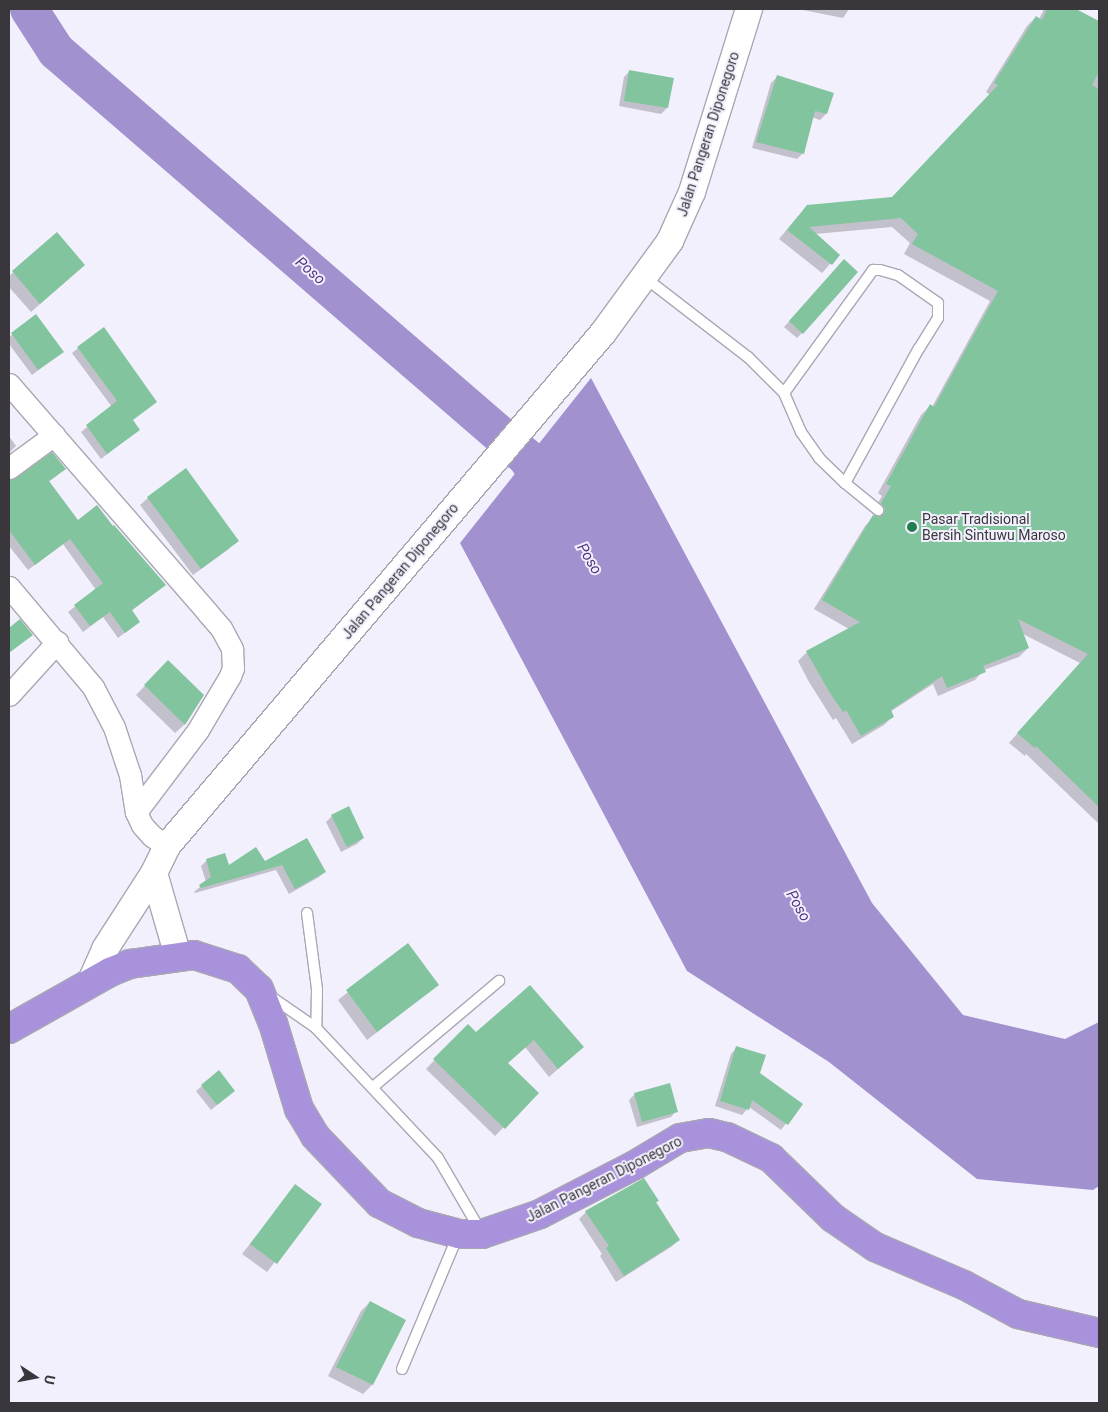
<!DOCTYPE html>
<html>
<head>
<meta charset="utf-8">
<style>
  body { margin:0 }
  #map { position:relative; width:1108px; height:1412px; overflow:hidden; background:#f3f0fd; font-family:Roboto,sans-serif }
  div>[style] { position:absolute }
  .water>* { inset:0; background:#a191ce }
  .shadow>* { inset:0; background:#0003 }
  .river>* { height:38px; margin:-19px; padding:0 19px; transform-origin:19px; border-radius:19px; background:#a191ce }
  .building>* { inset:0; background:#81c49d }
  .roads { filter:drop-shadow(1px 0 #aaa7b3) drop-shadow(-1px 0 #aaa7b3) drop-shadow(0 1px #aaa7b3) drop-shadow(0 -1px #aaa7b3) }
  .service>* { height:10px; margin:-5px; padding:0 5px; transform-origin:5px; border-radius:5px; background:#fff }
  .minor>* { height:21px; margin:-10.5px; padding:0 10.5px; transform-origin:10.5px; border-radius:10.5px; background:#fff }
  .tertiary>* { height:26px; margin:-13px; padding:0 13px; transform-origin:13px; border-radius:13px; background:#fff }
  .trunk>* { height:28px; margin:-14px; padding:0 14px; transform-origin:14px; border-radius:14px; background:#a892dc }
  .dots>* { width:14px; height:14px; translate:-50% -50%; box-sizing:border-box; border:2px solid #f3f0fd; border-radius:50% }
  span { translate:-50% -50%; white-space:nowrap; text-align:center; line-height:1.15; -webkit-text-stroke:4px #f3f0fd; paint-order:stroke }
  .street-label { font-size:14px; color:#39373c }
  .poi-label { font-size:14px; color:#39373c }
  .left { translate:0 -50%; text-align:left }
  .water-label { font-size:15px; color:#513882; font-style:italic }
  .frame { position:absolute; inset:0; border:10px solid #39373c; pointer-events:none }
  .north { position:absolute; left:10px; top:1352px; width:50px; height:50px; -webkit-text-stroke:4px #f3f0fd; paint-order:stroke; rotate:101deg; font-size:14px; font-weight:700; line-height:20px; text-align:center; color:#39373c }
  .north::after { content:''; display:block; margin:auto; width:18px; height:22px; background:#39373c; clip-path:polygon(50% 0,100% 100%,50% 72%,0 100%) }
</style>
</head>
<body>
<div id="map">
  <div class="water">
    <i style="clip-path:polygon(591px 378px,872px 903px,963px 1015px,1065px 1039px,1099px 1022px,1099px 1186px,1093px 1190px,977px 1179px,829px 1062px,687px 971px,460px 543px)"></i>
  </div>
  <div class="shadow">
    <i style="clip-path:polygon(798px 9px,849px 9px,843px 18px)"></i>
    <i style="clip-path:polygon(1044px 9px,1074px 9px,1099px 22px,1099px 824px,1026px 754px,1025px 756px,1009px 743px,1080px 663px,1023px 634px,1028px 648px,1019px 657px,984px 670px,975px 680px,938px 696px,933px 684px,890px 712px,893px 716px,884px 725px,852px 744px,836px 718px,833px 720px,809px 682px,798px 661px,807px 652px,849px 629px,814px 609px,865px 526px,875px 516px,872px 513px,882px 496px,878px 493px,921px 415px,930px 406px,932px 407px,990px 301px,904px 254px,910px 243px,892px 227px,815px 234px,838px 255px,822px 273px,779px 239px,798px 216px,892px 199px,990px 95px,986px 92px,1027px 26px,1036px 17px,1039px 19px)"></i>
    <i style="clip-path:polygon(630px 71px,667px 108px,661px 114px,619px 106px,624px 77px)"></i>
    <i style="clip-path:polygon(777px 77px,832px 94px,826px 114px,820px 120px,812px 117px,803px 153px,797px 159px,752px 148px,771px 83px)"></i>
    <i style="clip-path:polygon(56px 234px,74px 274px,31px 312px,9px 287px,9px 276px)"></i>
    <i style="clip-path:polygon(839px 267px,802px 333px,797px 338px,784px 327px)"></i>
    <i style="clip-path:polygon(36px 316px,56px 357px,32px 375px,9px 344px,9px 337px)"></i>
    <i style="clip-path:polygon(78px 348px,132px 421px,132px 435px,101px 459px,81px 432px,112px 407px,72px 353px)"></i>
    <i style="clip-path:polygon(9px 436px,16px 446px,9px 453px)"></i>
    <i style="clip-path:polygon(58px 475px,48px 482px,77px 522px,112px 528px,165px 585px,131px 611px,139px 622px,118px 638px,103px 617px,83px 632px,68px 612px,96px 590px,63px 544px,28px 570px,9px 546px,9px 481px)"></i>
    <i style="clip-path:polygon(148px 498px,230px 548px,193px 575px,140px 505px)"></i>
    <i style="clip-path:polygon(168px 662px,202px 696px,184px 725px,175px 733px,136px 695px)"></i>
    <i style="clip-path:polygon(332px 816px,363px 838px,357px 844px,341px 852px,326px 822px)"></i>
    <i style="clip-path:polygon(307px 839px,324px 872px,319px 877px,289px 894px,276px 870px,195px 893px,194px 892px,206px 882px,201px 866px,207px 860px,228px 867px,265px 863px)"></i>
    <i style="clip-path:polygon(408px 945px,438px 985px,367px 1040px,338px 1000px)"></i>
    <i style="clip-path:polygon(529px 987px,583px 1047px,549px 1077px,525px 1047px,507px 1063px,537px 1093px,495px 1136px,426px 1069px,468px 1025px,476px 1033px)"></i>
    <i style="clip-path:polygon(736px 1048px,759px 1073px,801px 1104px,781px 1130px,749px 1107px,742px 1115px,715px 1106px,731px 1054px)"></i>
    <i style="clip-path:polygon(202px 1086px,228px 1096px,211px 1110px,196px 1091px)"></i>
    <i style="clip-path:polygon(635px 1094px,676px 1111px,671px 1117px,637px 1127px,629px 1100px)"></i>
    <i style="clip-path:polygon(296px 1186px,320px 1204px,267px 1272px,242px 1254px)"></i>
    <i style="clip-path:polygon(658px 1200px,655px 1203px,679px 1240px,671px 1247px,616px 1282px,600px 1256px,602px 1254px,579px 1219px,586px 1212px)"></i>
    <i style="clip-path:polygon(370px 1302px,405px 1321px,372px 1385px,363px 1394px,328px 1376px,361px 1311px)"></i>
  </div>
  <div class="river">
    <i style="left:29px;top:9px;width:50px;rotate:57.3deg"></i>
    <i style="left:56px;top:51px;width:622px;rotate:40.83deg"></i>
    <i style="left:527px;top:458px;width:52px;rotate:59deg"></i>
  </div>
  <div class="building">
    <i style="clip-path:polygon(1047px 9px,1076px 9px,1099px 21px,1099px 72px,1092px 85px,1099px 89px,1099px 807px,1036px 746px,1035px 748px,1017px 733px,1088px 654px,1018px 619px,1029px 648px,983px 666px,986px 672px,947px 688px,942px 676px,891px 710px,894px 717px,861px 736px,846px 710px,843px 712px,830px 693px,806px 651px,860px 622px,822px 600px,873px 515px,880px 517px,884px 514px,885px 508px,881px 503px,891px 486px,886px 484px,930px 404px,934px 407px,998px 291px,912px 244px,918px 234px,901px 218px,809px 227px,840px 255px,832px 265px,787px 230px,807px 205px,892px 197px,998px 85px,994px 83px,1036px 16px,1042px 20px)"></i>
    <i style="clip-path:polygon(629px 70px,674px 78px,668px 108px,624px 101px)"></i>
    <i style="clip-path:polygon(777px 75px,834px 93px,827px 114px,815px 111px,804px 154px,756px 142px)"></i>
    <i style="clip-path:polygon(57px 232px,85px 265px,40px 304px,12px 271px)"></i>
    <i style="clip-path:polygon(844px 259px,858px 272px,803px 334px,789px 321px)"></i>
    <i style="clip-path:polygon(36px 314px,64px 352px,38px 370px,11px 333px)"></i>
    <i style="clip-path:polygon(104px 327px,157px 402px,133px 420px,140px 430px,107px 454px,86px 425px,117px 401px,77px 347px)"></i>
    <i style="clip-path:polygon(52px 452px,66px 469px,49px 481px,78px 520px,97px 505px,113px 526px,114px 525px,166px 585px,132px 610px,140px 622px,125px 633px,110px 612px,90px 626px,74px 605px,103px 583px,70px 539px,35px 565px,9px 530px,9px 480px,16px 478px)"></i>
    <i style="clip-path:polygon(186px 468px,239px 541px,201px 569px,147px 497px)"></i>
    <i style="clip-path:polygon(20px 619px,33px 635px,9px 653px,9px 628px)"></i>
    <i style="clip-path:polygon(168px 660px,204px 695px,185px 725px,144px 685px)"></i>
    <i style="clip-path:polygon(349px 806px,364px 838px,347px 847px,331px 815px)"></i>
    <i style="clip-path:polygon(307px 838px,326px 872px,295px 889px,282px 865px,201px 888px,199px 885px,211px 877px,206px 859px,225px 853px,229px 865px,256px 847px,265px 861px)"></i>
    <i style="clip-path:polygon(408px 943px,439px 985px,377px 1032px,346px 990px)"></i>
    <i style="clip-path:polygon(530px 985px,584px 1047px,558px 1069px,534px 1040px,508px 1063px,539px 1093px,505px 1129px,433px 1059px,468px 1024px,476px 1032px)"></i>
    <i style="clip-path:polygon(736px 1046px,766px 1055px,760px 1073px,803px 1104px,788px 1125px,752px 1100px,749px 1110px,720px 1101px)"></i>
    <i style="clip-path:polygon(219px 1070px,235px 1091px,217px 1105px,201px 1085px)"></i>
    <i style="clip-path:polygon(670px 1083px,678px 1112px,642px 1122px,634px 1093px)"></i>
    <i style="clip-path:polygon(644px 1178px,659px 1201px,656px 1202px,680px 1240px,624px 1276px,606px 1248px,609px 1246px,585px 1211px)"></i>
    <i style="clip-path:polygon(295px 1184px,322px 1204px,277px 1264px,250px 1244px)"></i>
    <i style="clip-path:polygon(370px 1301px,406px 1320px,373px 1385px,336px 1367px)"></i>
  </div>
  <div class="roads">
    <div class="service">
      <i style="left:644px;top:277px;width:131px;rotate:37.6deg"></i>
      <i style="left:748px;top:357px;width:51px;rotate:45deg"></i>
      <i style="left:784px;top:393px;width:43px;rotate:66.4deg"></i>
      <i style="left:801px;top:432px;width:32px;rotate:55deg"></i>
      <i style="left:819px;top:458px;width:36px;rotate:44deg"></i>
      <i style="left:845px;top:483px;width:43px;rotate:39.3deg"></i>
      <i style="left:784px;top:393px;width:152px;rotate:-54.1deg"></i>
      <i style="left:873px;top:270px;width:7px"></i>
      <i style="left:880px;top:270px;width:19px;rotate:16deg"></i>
      <i style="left:898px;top:275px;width:49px;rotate:35deg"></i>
      <i style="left:938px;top:303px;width:15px;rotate:90deg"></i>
      <i style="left:938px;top:318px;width:36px;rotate:122deg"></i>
      <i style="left:919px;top:348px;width:154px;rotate:118.7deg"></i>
      <i style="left:307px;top:913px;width:77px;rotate:82.5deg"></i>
      <i style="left:317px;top:989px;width:39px;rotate:91deg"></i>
      <i style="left:270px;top:996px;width:56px;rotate:34.8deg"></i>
      <i style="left:316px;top:1028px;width:178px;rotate:46.8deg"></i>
      <i style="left:438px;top:1158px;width:83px;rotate:59.7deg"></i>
      <i style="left:373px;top:1087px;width:165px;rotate:-40.1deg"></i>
      <i style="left:402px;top:1369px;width:145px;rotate:-67.3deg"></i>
    </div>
    <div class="minor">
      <i style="left:9px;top:384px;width:302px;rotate:49deg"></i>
      <i style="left:207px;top:612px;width:21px;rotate:49deg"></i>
      <i style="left:221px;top:628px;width:24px;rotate:62deg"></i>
      <i style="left:232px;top:649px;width:19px;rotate:87deg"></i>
      <i style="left:233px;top:668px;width:9px;rotate:111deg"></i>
      <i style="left:230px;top:676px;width:63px;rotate:120.7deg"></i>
      <i style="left:198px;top:730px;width:103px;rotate:127.1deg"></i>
      <i style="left:9px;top:468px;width:56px;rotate:-36.3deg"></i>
      <i style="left:9px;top:587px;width:131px;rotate:50deg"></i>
      <i style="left:93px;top:687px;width:45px;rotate:62.3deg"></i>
      <i style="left:114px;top:727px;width:51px;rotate:71.6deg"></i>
      <i style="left:130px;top:775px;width:37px;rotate:81deg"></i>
      <i style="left:136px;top:812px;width:14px;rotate:65deg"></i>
      <i style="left:142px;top:825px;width:15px;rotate:48deg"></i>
      <i style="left:152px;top:836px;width:18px;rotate:34deg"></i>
      <i style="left:9px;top:695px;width:72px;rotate:-47.8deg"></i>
    </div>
    <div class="tertiary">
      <i style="left:154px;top:873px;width:86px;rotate:73.9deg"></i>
      <i style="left:91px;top:981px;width:35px;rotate:-66deg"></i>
      <i style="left:105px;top:949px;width:90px;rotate:-57.2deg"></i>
      <i style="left:154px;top:873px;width:30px;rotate:-64deg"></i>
      <i style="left:167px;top:846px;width:673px;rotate:-49.64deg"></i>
      <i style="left:603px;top:333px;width:114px;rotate:-53.9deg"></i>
      <i style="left:670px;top:241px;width:54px;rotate:-65.8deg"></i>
      <i style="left:692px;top:192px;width:192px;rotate:-72.7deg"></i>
    </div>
    <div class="trunk">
      <i style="left:9px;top:1029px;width:116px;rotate:-29.4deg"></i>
      <i style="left:110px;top:972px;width:22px;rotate:-22deg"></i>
      <i style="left:130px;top:964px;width:65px;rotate:-8deg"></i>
      <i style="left:194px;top:955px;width:46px;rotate:17.7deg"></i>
      <i style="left:238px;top:969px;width:29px;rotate:44deg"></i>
      <i style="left:259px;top:989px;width:37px;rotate:68deg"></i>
      <i style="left:273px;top:1023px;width:90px;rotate:73.2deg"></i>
      <i style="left:299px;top:1109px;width:31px;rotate:59deg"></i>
      <i style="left:315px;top:1136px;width:93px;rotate:46.3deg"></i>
      <i style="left:379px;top:1203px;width:44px;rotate:27.1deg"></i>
      <i style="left:418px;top:1223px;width:42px;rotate:15deg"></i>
      <i style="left:459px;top:1234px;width:23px"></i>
      <i style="left:482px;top:1234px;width:61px;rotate:-19deg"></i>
      <i style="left:540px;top:1214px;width:107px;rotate:-27.3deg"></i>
      <i style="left:635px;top:1165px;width:52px;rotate:-31deg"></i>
      <i style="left:680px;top:1138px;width:29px;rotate:-10deg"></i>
      <i style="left:709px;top:1133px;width:18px;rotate:13deg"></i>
      <i style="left:727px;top:1137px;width:49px;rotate:25.5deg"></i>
      <i style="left:771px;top:1158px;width:86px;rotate:44.1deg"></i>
      <i style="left:833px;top:1218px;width:51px;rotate:34.6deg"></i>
      <i style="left:875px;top:1247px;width:97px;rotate:23.1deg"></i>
      <i style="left:964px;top:1285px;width:61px;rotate:28.2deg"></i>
      <i style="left:1018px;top:1314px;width:83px;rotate:13.2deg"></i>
    </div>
  </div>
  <div class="dots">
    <i style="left:912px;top:527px;background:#227c50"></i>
  </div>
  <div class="street-label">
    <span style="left:708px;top:134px;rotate:-72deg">Jalan Pangeran Diponegoro</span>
    <span style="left:400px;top:571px;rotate:-50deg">Jalan Pangeran Diponegoro</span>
    <span style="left:604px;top:1179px;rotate:-27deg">Jalan Pangeran Diponegoro</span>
  </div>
  <div class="poi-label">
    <span class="left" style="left:922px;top:527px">Pasar Tradisional<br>Bersih Sintuwu Maroso</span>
  </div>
  <div class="water-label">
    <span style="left:310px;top:271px;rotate:41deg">Poso</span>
    <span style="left:589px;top:559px;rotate:59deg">Poso</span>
    <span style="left:798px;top:906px;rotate:60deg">Poso</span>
  </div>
  <div class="frame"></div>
  <div class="north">U</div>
</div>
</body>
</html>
